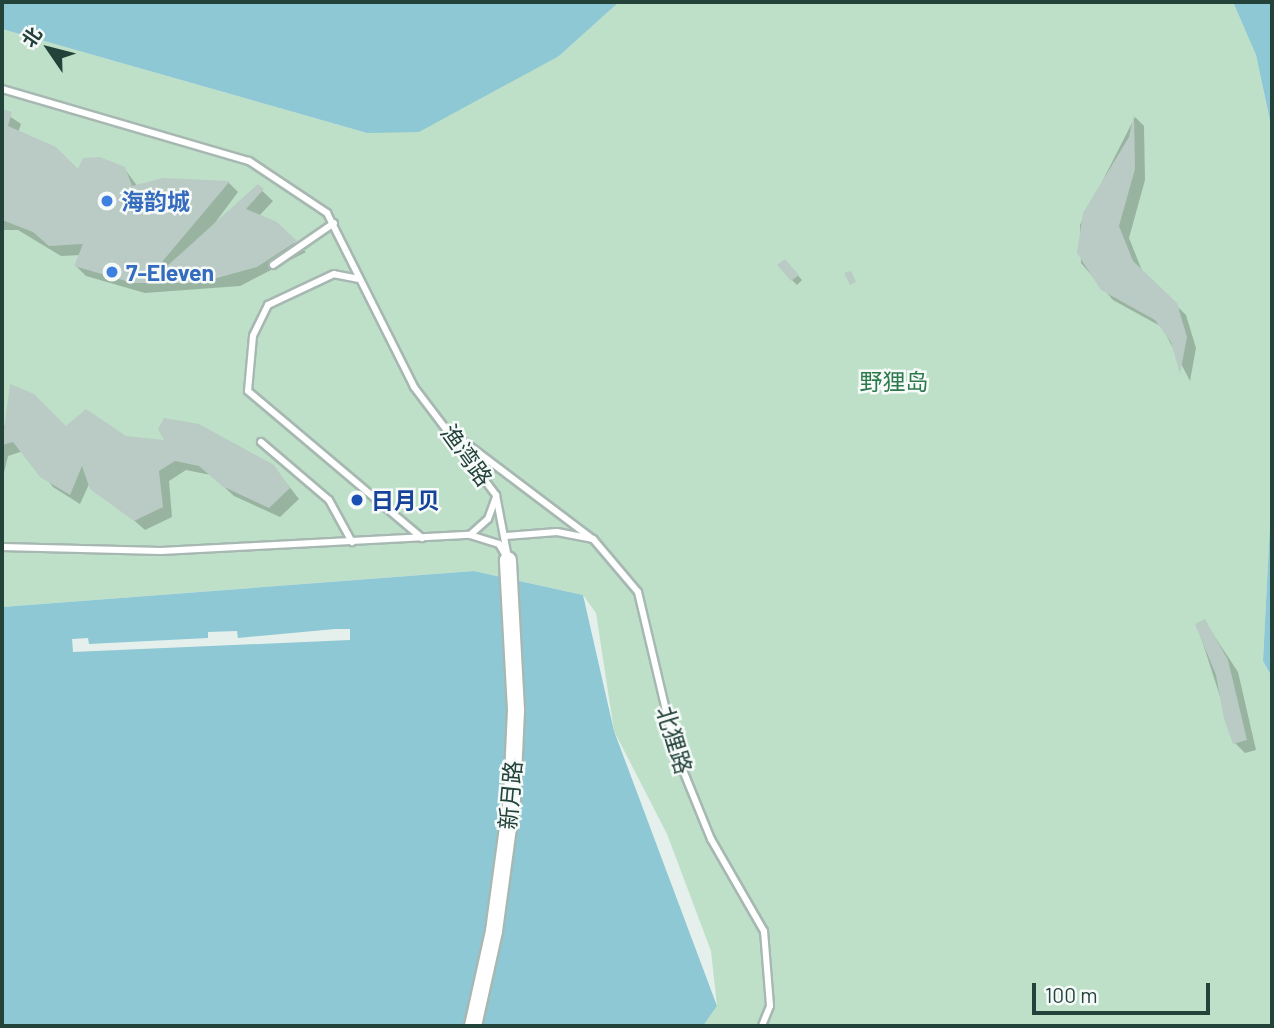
<!DOCTYPE html>
<html>
<head>
<meta charset="utf-8">
<style>
  body { margin:0 }
  #map { position:relative; width:1274px; height:1028px; overflow:hidden; background:#e5efeb; font-family:Barlow,"Noto Sans SC",sans-serif }
  div>[style] { position:absolute }
  .green>* { inset:0; background:#bee0c8 }
  .water>* { inset:0; background:#8dc8d4 }
  .pier>* { inset:0; background:#e5efeb }
  .shadow>* { inset:0; background:#0003 }
  .building>* { inset:0; background:#bacac4 }
  .roads { filter:drop-shadow(2px 0 #a7b8b2) drop-shadow(-2px 0 #a7b8b2) drop-shadow(0 2px #a7b8b2) drop-shadow(0 -2px #a7b8b2) }
  .service>* { height:6px; margin:-3px; padding:0 3px; transform-origin:3px; border-radius:3px; background:#fff }
  .tertiary>* { height:16px; margin:-8px; padding:0 8px; transform-origin:8px; border-radius:8px; background:#fff }
  .dots>* { width:19px; height:19px; translate:-50% -50%; box-sizing:border-box; border:4px solid #f6fbf9; border-radius:50% }
  span { translate:-50% -50%; white-space:nowrap; text-align:center; line-height:1.15; -webkit-text-stroke:5px #f6fbf9; paint-order:stroke }
  .shop-label { font-size:23px; color:#366cbe; font-weight:700 }
  .left { translate:0 -50%; text-align:left }
  .park-label { font-size:23px; color:#2c7a4c }
  .street-label { font-size:23px; color:#23423a }
  .transit-label { font-size:23px; color:#164399; font-weight:700 }
  .frame { position:absolute; inset:0; border:4px solid #23423a; pointer-events:none }
  .north { position:absolute; left:14px; top:14px; width:70px; height:70px; -webkit-text-stroke:5px #f6fbf9; paint-order:stroke; rotate:305deg; font-size:19px; font-weight:700; line-height:28px; text-align:center; color:#23423a }
  .north::after { content:''; display:block; margin:auto; width:24px; height:32px; background:#23423a; clip-path:polygon(50% 0,100% 100%,50% 72%,0 100%) }
  .scale { position:absolute; left:1032px; top:983px; width:178px; height:32px; box-sizing:border-box; border:4px solid #23423a; border-top:0; padding-left:9px; font-size:21px; line-height:24px; white-space:nowrap; color:#23423a; -webkit-text-stroke:5px #f6fbf9; paint-order:stroke }
</style>
</head>
<body>
<div id="map">
  <div class="green">
    <i style="clip-path:polygon(619px 2px,1233px 2px,1256px 55px,1272px 130px,1272px 485px,1263px 661px,1272px 677px,1272px 1026px,703px 1026px,717px 1006px,711px 951px,667px 834px,614px 731px,596px 613px,583px 595px,474px 571px,2px 607px,2px 29px,367px 133px,559px 56px)"></i>
  </div>
  <div class="water">
    <i style="clip-path:polygon(2px 2px,619px 2px,559px 56px,419px 132px,367px 133px,2px 29px)"></i>
    <i style="clip-path:polygon(1233px 2px,1272px 2px,1272px 130px,1256px 55px)"></i>
    <i style="clip-path:polygon(1272px 485px,1272px 677px,1263px 661px)"></i>
    <i style="clip-path:polygon(474px 571px,583px 595px,614px 731px,717px 1006px,703px 1026px,2px 1026px,2px 607px)"></i>
  </div>
  <div class="pier">
    <i style="clip-path:polygon(335px 629px,350px 629px,350px 640px,73px 652px,72px 639px,88px 638px,89px 644px,208px 638px,208px 632px,237px 631px,238px 638px)"></i>
  </div>
  <div class="shadow">
    <i style="clip-path:polygon(2px 111px,21px 124px,18px 133px,79px 172px,124px 168px,138px 187px,163px 180px,229px 183px,238px 192px,209px 231px,258px 187px,273px 201px,259px 216px,306px 252px,240px 286px,145px 293px,86px 276px,76px 266px,81px 255px,61px 256px,18px 230px,2px 230px)"></i>
    <i style="clip-path:polygon(1135px 117px,1144px 126px,1145px 180px,1129px 238px,1143px 273px,1186px 315px,1196px 348px,1190px 381px,1162px 327px,1113px 300px,1081px 263px,1080px 225px)"></i>
    <i style="clip-path:polygon(789px 265px,802px 280px,797px 285px,792px 280px)"></i>
    <i style="clip-path:polygon(2px 420px,6px 429px,66px 428px,273px 466px,299px 499px,280px 517px,234px 496px,211px 475px,186px 470px,169px 481px,172px 517px,145px 530px,90px 482px,80px 504px,53px 487px,23px 451px,8px 456px,2px 481px)"></i>
    <i style="clip-path:polygon(1205px 622px,1238px 672px,1256px 750px,1245px 753px,1235px 743px,1197px 625px)"></i>
  </div>
  <div class="building">
    <i style="clip-path:polygon(2px 109px,12px 112px,8px 126px,56px 147px,78px 169px,83px 158px,100px 157px,125px 167px,132px 186px,163px 178px,230px 181px,162px 262px,166px 267px,258px 184px,264px 189px,246px 209px,277px 222px,297px 241px,257px 267px,199px 283px,133px 283px,74px 266px,83px 244px,49px 246px,33px 232px,2px 220px)"></i>
    <i style="clip-path:polygon(1134px 114px,1135px 169px,1119px 226px,1133px 261px,1177px 303px,1187px 337px,1180px 374px,1171px 342px,1155px 320px,1101px 290px,1077px 253px,1083px 213px,1129px 137px)"></i>
    <i style="clip-path:polygon(785px 259px,799px 275px,791px 281px,777px 265px)"></i>
    <i style="clip-path:polygon(851px 271px,856px 282px,850px 285px,844px 273px)"></i>
    <i style="clip-path:polygon(10px 384px,34px 394px,66px 426px,86px 409px,126px 436px,164px 440px,158px 429px,164px 418px,199px 424px,274px 465px,290px 488px,269px 508px,222px 486px,199px 466px,175px 461px,159px 471px,163px 507px,134px 521px,90px 489px,82px 466px,70px 495px,40px 477px,13px 442px,2px 445px)"></i>
    <i style="clip-path:polygon(1205px 619px,1228px 660px,1247px 740px,1233px 744px,1224px 719px,1216px 675px,1195px 624px)"></i>
  </div>
  <div class="roads">
    <div class="service">
      <i style="left:2px;top:89px;width:257px;rotate:16.3deg"></i>
      <i style="left:249px;top:161px;width:94px;rotate:33.7deg"></i>
      <i style="left:327px;top:213px;width:195px;rotate:63.4deg"></i>
      <i style="left:414px;top:387px;width:136px;rotate:52.8deg"></i>
      <i style="left:496px;top:495px;width:64px;rotate:79.2deg"></i>
      <i style="left:273px;top:265px;width:74px;rotate:-34.5deg"></i>
      <i style="left:359px;top:279px;width:25px;rotate:-169deg"></i>
      <i style="left:334px;top:274px;width:73px;rotate:154.8deg"></i>
      <i style="left:268px;top:305px;width:34px;rotate:116deg"></i>
      <i style="left:253px;top:336px;width:55px;rotate:95.2deg"></i>
      <i style="left:248px;top:391px;width:228px;rotate:40.2deg"></i>
      <i style="left:463px;top:441px;width:164px;rotate:37.1deg"></i>
      <i style="left:594px;top:540px;width:68px;rotate:49.8deg"></i>
      <i style="left:638px;top:592px;width:165px;rotate:76.7deg"></i>
      <i style="left:676px;top:753px;width:93px;rotate:67.9deg"></i>
      <i style="left:711px;top:839px;width:106px;rotate:60.1deg"></i>
      <i style="left:764px;top:931px;width:75px;rotate:85.4deg"></i>
      <i style="left:770px;top:1006px;width:22px;rotate:112deg"></i>
      <i style="left:261px;top:442px;width:89px;rotate:40.5deg"></i>
      <i style="left:329px;top:500px;width:48px;rotate:61.3deg"></i>
      <i style="left:470px;top:535px;width:24px;rotate:-42deg"></i>
      <i style="left:488px;top:519px;width:23px;rotate:-70deg"></i>
      <i style="left:506px;top:536px;width:51px;rotate:-4.5deg"></i>
      <i style="left:557px;top:532px;width:37px;rotate:11deg"></i>
      <i style="left:2px;top:547px;width:159px;rotate:1.4deg"></i>
      <i style="left:161px;top:551px;width:309px;rotate:-3deg"></i>
      <i style="left:470px;top:535px;width:30px;rotate:17deg"></i>
      <i style="left:499px;top:544px;width:16px;rotate:60deg"></i>
    </div>
    <div class="tertiary">
      <i style="left:473px;top:1026px;width:97px;rotate:-77.5deg"></i>
      <i style="left:494px;top:931px;width:134px;rotate:-82.3deg"></i>
      <i style="left:512px;top:798px;width:88px;rotate:-87.4deg"></i>
      <i style="left:516px;top:710px;width:150px;rotate:-93.1deg"></i>
    </div>
  </div>
  <div class="dots">
    <i style="left:107px;top:201px;background:#3f7fe0"></i>
    <i style="left:112px;top:272px;background:#3f7fe0"></i>
    <i style="left:357px;top:500px;background:#1a4fb4"></i>
  </div>
  <div class="shop-label">
    <span class="left" style="left:121px;top:201px">海韵城</span>
    <span class="left" style="left:126px;top:272px">7-Eleven</span>
  </div>
  <div class="park-label">
    <span style="left:894px;top:381px">野狸岛</span>
  </div>
  <div class="street-label">
    <span style="left:467px;top:455px;rotate:54deg">渔湾路</span>
    <span style="left:675px;top:740px;rotate:73deg">北狸路</span>
    <span style="left:510px;top:795px;rotate:-85deg">新月路</span>
  </div>
  <div class="transit-label">
    <span class="left" style="left:371px;top:500px">日月贝</span>
  </div>
  <div class="frame"></div>
  <div class="north">北</div>
  <div class="scale">100 m</div>
</div>
</body>
</html>
